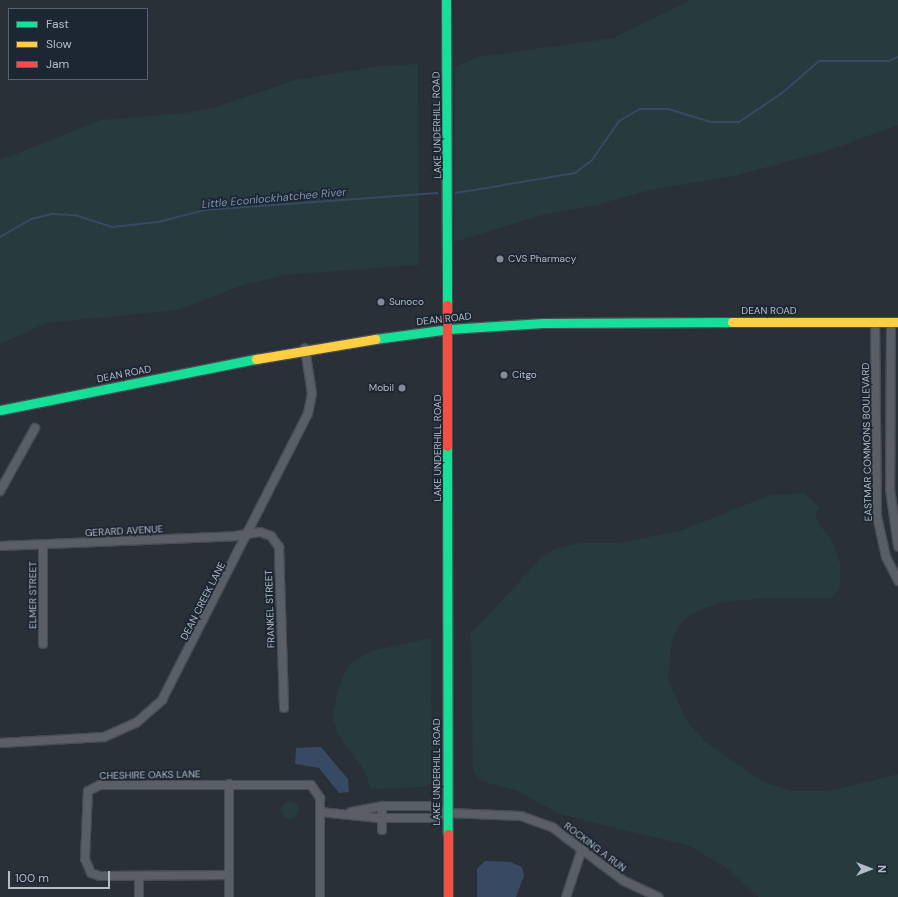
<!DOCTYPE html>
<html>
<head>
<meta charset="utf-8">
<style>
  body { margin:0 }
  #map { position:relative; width:898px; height:897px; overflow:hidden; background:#2a3038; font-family:"DM Sans",sans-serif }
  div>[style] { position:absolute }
  .green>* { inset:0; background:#273a3e }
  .round { border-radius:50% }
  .water>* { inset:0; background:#384963 }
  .stream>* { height:2px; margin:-1px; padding:0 1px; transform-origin:1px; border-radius:1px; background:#384963 }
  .roads { filter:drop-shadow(1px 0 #484c53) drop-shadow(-1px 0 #484c53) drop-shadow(0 1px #484c53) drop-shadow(0 -1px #484c53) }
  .street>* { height:8px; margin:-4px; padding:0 4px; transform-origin:4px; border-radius:4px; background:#5a5e66 }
  .fast>* { height:9px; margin:-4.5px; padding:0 4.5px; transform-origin:4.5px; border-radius:4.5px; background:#16e098 }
  .slow>* { height:9px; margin:-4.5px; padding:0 4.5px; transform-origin:4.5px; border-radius:4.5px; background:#ffcf43 }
  .jam>* { height:9px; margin:-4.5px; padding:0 4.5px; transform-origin:4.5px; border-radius:4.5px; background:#f24e42 }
  .dots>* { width:11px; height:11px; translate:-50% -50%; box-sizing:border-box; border:2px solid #1d2633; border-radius:50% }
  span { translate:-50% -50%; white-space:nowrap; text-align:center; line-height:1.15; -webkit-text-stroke:3.5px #1d2633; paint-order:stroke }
  .street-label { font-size:10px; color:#b4bcc9 }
  .poi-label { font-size:10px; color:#b4bcc9 }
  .left { translate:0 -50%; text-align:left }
  .right { translate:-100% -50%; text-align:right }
  .water-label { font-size:11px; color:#7c92b1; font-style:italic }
  .legend { position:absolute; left:8px; top:8px; width:140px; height:72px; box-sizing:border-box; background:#1d2633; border:1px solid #59626f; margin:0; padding:5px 7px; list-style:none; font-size:12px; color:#b4bcc9 }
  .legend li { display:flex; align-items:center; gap:8px; height:20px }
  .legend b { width:20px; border:1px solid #59626f }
  .north { position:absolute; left:850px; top:849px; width:40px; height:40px; -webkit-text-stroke:3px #1d2633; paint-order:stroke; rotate:90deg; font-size:11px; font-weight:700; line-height:16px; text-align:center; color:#b4bcc9 }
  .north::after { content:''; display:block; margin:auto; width:14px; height:18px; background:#b4bcc9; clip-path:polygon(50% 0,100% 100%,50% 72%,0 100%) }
  .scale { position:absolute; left:8px; top:871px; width:102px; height:18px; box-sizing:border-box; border:2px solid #b4bcc9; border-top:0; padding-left:5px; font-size:12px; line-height:14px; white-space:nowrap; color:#b4bcc9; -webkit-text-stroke:3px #1d2633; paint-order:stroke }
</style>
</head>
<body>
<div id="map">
  <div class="green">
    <i style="clip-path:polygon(691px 0,898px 0,898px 125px,826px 151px,734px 176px,646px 191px,596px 205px,542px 215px,454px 242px,455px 67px,478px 57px,613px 38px)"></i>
    <i style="clip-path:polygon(418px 64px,419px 265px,285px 275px,243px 285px,178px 310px,47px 323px,0 344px,0 160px,101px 120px,185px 113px,216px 107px,295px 80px,379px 66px)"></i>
    <i style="clip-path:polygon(804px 493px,820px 509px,815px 513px,819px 524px,834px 544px,840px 564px,840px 587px,832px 598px,768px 598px,724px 602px,698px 610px,680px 624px,672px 639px,668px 680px,686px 720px,704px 741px,763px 782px,792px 791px,829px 791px,898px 774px,898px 897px,759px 897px,725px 867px,690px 846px,559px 814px,518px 791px,481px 781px,473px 770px,471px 633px,540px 560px,554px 549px,579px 543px,620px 543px,683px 530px,770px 495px)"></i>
    <i style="clip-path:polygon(431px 638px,432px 783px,425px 787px,371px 789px,365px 771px,338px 735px,332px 715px,342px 678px,350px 664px,371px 651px)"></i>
    <i class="round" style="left:281px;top:801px;width:18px;height:18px"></i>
  </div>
  <div class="water">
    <i style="clip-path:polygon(321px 747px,348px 779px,349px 792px,339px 793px,319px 768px,295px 764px,296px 748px)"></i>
    <i style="clip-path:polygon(485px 861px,510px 862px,522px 867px,524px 876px,516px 897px,477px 897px,477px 869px)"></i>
  </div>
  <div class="stream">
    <i style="left:456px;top:193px;width:121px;rotate:-9.5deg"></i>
    <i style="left:575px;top:173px;width:21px;rotate:-37deg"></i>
    <i style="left:592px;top:160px;width:47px;rotate:-55.3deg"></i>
    <i style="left:619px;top:121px;width:24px;rotate:-30deg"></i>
    <i style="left:640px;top:109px;width:28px"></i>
    <i style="left:668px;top:109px;width:45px;rotate:16.8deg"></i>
    <i style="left:711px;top:122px;width:28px"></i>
    <i style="left:739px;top:122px;width:52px;rotate:-34deg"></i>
    <i style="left:782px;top:93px;width:49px;rotate:-40.9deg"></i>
    <i style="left:819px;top:61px;width:70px"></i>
    <i style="left:889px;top:61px;width:10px;rotate:-24deg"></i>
    <i style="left:0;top:237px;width:36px;rotate:-30deg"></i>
    <i style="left:31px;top:219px;width:23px;rotate:-13deg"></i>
    <i style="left:53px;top:214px;width:22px;rotate:3deg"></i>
    <i style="left:75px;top:215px;width:39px;rotate:18deg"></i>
    <i style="left:112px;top:227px;width:46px;rotate:-6.2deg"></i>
    <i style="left:158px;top:222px;width:49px;rotate:-14.3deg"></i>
    <i style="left:205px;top:210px;width:233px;rotate:-4.2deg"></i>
  </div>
  <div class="roads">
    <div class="street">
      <i style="left:875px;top:323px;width:193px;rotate:89.4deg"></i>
      <i style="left:877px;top:516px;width:42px;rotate:77.6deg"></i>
      <i style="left:886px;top:557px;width:27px;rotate:63deg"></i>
      <i style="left:891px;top:323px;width:166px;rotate:90.3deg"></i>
      <i style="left:890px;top:489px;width:58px;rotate:82deg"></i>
      <i style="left:0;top:491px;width:72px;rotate:-60.9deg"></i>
      <i style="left:0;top:546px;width:235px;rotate:-2.4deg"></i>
      <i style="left:235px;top:536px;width:25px;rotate:-9deg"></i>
      <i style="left:260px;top:532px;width:12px;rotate:20deg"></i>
      <i style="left:271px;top:536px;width:14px;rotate:54deg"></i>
      <i style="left:279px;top:547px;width:161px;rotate:88.2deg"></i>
      <i style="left:43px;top:644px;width:98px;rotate:-90deg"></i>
      <i style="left:0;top:743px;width:104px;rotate:-3.3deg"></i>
      <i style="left:104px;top:737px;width:35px;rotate:-24deg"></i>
      <i style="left:136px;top:723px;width:35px;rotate:-41deg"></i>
      <i style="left:162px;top:700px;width:321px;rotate:-63deg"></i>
      <i style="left:308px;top:414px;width:21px;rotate:-79deg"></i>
      <i style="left:312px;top:393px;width:45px;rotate:-99deg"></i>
      <i style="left:229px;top:784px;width:113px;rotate:90deg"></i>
      <i style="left:382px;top:806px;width:24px;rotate:90deg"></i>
      <i style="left:320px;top:812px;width:59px;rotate:5.8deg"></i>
      <i style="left:379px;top:818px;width:53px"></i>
      <i style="left:432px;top:818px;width:17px;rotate:-17deg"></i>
      <i style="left:448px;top:813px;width:73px;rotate:2.4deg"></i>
      <i style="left:521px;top:816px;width:33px;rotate:20deg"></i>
      <i style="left:552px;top:827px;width:90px;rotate:36.9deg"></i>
      <i style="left:624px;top:881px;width:38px;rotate:25deg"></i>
      <i style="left:351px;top:812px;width:32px;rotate:-11deg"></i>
      <i style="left:382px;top:806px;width:48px"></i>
      <i style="left:430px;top:806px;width:19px;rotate:21deg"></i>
      <i style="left:229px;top:875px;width:129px;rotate:179.6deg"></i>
      <i style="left:100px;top:876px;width:9px;rotate:-162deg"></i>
      <i style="left:91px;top:873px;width:15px;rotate:-113deg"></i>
      <i style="left:85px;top:859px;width:68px;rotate:-87.5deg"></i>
      <i style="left:88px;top:791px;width:13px;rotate:-27deg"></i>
      <i style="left:100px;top:785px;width:211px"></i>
      <i style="left:311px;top:785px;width:16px;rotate:55deg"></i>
      <i style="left:320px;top:798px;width:99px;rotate:90deg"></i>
      <i style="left:139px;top:876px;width:21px;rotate:90deg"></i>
      <i style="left:566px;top:897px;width:51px;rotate:-71.6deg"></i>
    </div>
    <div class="fast">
      <i style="left:446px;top:0;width:305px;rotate:89.8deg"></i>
      <i style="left:375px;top:339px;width:75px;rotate:-7.7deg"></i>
      <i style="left:449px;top:329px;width:94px;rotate:-3.7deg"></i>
      <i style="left:543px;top:323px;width:189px;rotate:-0.3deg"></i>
      <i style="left:0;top:410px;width:261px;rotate:-11.3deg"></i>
      <i style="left:447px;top:446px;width:388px;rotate:89.9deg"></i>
    </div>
    <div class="slow">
      <i style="left:732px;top:322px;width:166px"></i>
      <i style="left:256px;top:359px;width:121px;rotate:-9.5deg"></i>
    </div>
    <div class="jam">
      <i style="left:447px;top:305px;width:141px;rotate:90deg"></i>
      <i style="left:448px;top:834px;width:63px;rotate:90deg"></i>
    </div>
  </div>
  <div class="dots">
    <i style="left:500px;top:259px;background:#848b96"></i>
    <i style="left:381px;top:302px;background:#848b96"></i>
    <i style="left:504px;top:375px;background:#848b96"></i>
    <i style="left:402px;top:388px;background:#848b96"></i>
  </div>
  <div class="street-label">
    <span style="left:437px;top:125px;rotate:-91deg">LAKE UNDERHILL ROAD</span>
    <span style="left:769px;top:311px">DEAN ROAD</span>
    <span style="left:444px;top:319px;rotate:-6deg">DEAN ROAD</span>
    <span style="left:124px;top:374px;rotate:-11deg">DEAN ROAD</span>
    <span style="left:867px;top:442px;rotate:-91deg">EASTMAR COMMONS BOULEVARD</span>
    <span style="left:438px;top:448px;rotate:-90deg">LAKE UNDERHILL ROAD</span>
    <span style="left:124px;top:531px;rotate:-3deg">GERARD AVENUE</span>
    <span style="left:33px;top:595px;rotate:-90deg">ELMER STREET</span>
    <span style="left:203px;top:601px;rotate:-63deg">DEAN CREEK LANE</span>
    <span style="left:270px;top:609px;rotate:-92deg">FRANKEL STREET</span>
    <span style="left:437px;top:772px;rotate:-90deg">LAKE UNDERHILL ROAD</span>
    <span style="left:150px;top:775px;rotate:-1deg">CHESHIRE OAKS LANE</span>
    <span style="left:595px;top:847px;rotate:37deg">ROCKING A RUN</span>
  </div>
  <div class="poi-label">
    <span class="left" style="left:508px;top:259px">CVS Pharmacy</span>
    <span class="left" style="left:389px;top:302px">Sunoco</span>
    <span class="left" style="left:512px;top:375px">Citgo</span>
    <span class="right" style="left:394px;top:388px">Mobil</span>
  </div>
  <div class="water-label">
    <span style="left:274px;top:198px;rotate:-5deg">Little Econlockhatchee River</span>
  </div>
  <ul class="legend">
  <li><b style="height:5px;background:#16e098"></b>Fast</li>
  <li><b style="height:5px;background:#ffcf43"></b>Slow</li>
  <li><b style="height:5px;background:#f24e42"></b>Jam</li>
  </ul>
  <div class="north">N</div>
  <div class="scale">100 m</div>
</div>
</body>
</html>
